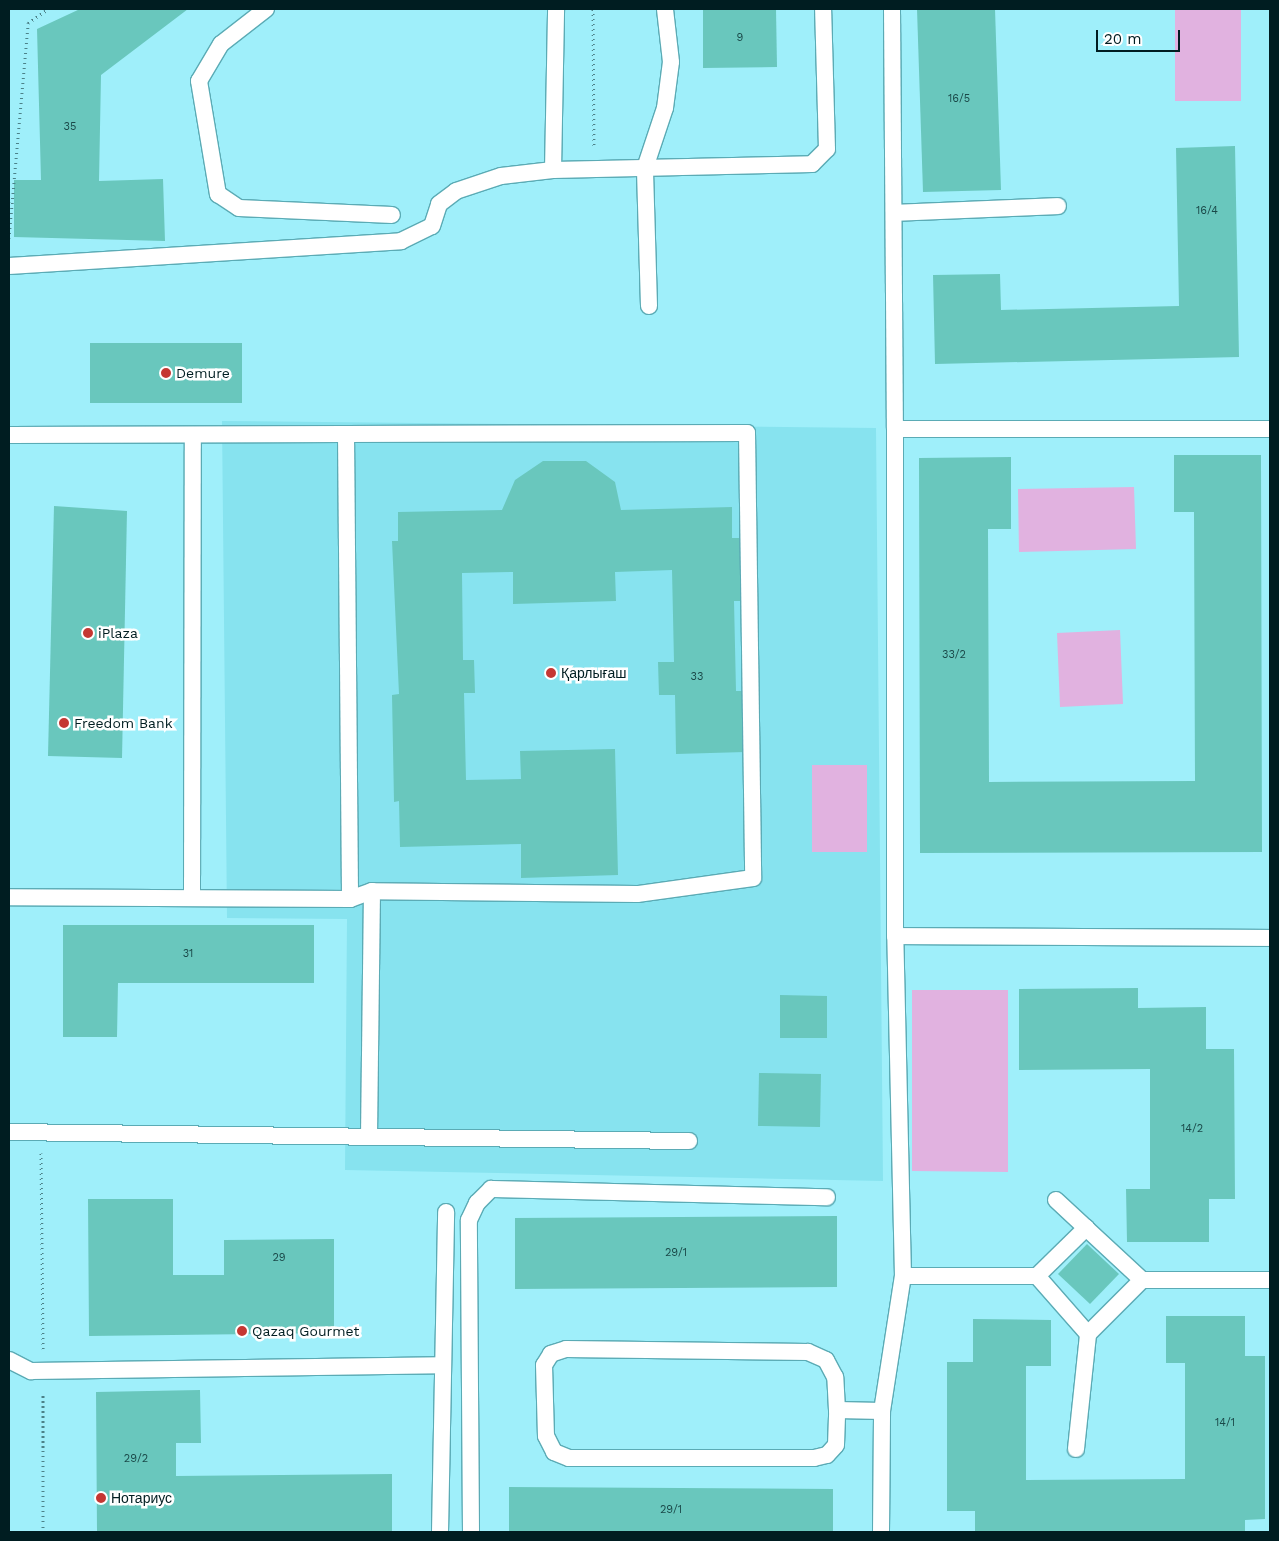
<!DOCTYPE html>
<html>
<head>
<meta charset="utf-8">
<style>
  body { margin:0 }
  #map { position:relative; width:1279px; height:1541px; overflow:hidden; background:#9feffa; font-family:"Work Sans",sans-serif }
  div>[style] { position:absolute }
  .built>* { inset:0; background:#87e3ef }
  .green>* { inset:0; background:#e1b2e0 }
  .building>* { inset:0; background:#69c7bd }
  .path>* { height:3px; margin-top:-1.5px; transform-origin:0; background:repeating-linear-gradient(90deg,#4c8188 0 1px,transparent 0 5px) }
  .roads { filter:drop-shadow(1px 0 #5babb5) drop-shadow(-1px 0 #5babb5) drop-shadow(0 1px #5babb5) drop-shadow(0 -1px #5babb5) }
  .lane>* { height:16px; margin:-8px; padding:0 8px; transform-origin:8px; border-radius:8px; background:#fff }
  .dots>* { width:14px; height:14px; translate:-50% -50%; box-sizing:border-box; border:2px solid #fff; border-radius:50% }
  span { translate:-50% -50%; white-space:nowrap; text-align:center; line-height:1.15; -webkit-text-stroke:5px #fff; paint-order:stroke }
  .number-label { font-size:11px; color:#1a4848 }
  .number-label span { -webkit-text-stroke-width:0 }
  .poi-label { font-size:14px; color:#001d21 }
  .left { translate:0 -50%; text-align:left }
  .frame { position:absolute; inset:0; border:10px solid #001d21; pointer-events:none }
  .scale { position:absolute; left:1096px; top:30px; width:84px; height:22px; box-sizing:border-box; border:2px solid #001d21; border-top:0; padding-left:6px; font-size:15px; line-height:18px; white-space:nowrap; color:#001d21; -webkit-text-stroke:4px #fff; paint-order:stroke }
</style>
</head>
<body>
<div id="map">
  <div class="built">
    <i style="clip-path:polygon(222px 421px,876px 428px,883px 1181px,345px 1170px,347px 919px,227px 918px)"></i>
  </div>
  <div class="green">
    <i style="clip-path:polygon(1175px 9px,1241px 9px,1241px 101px,1175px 101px)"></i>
    <i style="clip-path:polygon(1134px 487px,1136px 549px,1019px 552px,1018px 489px)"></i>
    <i style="clip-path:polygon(1120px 630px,1123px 704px,1060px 707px,1057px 633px)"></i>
    <i style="clip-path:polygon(812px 765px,867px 765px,867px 852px,812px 852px)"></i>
    <i style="clip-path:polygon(912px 990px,1008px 990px,1008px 1172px,912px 1171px)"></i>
  </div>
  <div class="building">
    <i style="clip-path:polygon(80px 9px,188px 9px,101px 75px,99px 181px,163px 179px,165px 241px,14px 237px,14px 180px,41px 180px,37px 29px)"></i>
    <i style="clip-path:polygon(703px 9px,776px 9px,777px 67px,703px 68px)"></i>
    <i style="clip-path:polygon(917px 9px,995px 9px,1001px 190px,923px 192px)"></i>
    <i style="clip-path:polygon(1235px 146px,1239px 357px,935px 364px,933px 275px,1000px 274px,1001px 310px,1179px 306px,1176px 148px)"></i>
    <i style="clip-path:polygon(90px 343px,242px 343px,242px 403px,90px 403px)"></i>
    <i style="clip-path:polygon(1174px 455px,1261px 455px,1262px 852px,920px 853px,919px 458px,1011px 457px,1011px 529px,988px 529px,989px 782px,1195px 781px,1194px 512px,1174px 512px)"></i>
    <i style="clip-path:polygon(543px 461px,586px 461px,615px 482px,621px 510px,732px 507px,732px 538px,740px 538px,741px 601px,734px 601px,736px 691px,743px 691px,745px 752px,676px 754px,675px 695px,659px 695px,658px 662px,674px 662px,672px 570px,615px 572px,616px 601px,513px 604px,513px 572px,462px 573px,463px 660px,474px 660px,475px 693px,464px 693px,466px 780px,521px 779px,520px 751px,615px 749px,618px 875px,521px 878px,521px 844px,400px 847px,399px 801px,394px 802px,392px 695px,399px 694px,392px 541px,398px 541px,398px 512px,502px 510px,515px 480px)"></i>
    <i style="clip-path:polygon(54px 506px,127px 511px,122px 758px,48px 756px)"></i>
    <i style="clip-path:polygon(63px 925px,314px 925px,314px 983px,118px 983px,117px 1037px,63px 1037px)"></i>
    <i style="clip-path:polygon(1138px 988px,1138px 1008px,1206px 1007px,1206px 1049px,1234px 1049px,1235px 1199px,1209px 1199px,1209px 1242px,1127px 1242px,1126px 1189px,1150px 1189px,1150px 1069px,1019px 1070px,1019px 989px)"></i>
    <i style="clip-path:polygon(780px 995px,827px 996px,827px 1038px,780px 1038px)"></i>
    <i style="clip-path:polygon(759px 1073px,821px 1074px,820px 1127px,758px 1126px)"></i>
    <i style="clip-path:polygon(88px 1199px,173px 1199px,173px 1275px,224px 1275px,224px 1240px,334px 1239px,334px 1333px,89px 1336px)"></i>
    <i style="clip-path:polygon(837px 1216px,837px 1287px,515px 1289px,515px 1218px)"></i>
    <i style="clip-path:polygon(1087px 1244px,1119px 1274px,1090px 1304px,1058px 1274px)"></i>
    <i style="clip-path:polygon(1166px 1316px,1245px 1316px,1245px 1356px,1265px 1356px,1265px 1519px,1245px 1520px,1245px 1532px,975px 1532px,975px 1511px,947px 1511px,947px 1362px,973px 1362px,973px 1319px,1051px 1320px,1051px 1366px,1026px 1366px,1026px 1480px,1185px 1479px,1185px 1363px,1166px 1363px)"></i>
    <i style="clip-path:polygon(200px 1390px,201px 1443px,176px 1443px,176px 1476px,392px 1474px,392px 1532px,97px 1532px,96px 1392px)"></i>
    <i style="clip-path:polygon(509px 1487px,833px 1489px,833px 1532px,509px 1532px)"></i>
  </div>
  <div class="path">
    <i style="left:593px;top:9px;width:137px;rotate:89.6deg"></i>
    <i style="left:9px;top:238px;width:216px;rotate:-84.9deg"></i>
    <i style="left:28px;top:23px;width:24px;rotate:-35deg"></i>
    <i style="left:41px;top:1153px;width:196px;rotate:89.4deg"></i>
    <i style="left:43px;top:1532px;width:139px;rotate:-90deg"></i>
  </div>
  <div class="roads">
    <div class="lane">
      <i style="left:266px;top:9px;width:57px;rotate:142.1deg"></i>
      <i style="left:221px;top:44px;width:43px;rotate:120.7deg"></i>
      <i style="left:199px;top:81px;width:115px;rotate:80.5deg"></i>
      <i style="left:218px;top:194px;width:25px;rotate:34deg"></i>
      <i style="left:239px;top:208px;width:153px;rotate:2.6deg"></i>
      <i style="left:892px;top:9px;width:420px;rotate:89.6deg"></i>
      <i style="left:553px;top:170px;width:161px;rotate:-88.9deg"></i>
      <i style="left:894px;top:213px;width:164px;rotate:-2.4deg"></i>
      <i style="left:9px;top:266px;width:393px;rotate:-3.6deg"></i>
      <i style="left:401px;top:241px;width:34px;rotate:-26deg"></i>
      <i style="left:432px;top:226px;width:23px;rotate:-72deg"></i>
      <i style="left:439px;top:204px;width:21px;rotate:-37deg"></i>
      <i style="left:456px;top:191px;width:47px;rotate:-18.4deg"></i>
      <i style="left:501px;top:176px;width:52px;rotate:-6.6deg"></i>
      <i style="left:553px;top:170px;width:259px;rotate:-1.3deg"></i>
      <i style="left:812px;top:164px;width:21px;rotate:-45deg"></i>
      <i style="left:827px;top:149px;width:140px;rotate:-91.6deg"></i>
      <i style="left:649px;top:306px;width:138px;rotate:-91.7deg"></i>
      <i style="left:645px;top:168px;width:63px;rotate:-71.6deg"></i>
      <i style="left:665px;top:108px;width:46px;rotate:-82.6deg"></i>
      <i style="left:671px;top:62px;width:53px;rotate:-96.5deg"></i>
      <i style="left:346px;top:434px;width:465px;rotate:89.5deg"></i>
      <i style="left:9px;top:435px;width:738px;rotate:-0.16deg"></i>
      <i style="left:747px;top:433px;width:445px;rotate:89.2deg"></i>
      <i style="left:753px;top:878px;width:117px;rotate:172.1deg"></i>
      <i style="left:637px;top:894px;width:265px;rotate:-179.4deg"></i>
      <i style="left:372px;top:891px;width:23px;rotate:160deg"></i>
      <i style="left:350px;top:899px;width:341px;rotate:-179.7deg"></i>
      <i style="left:192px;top:898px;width:462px;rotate:-89.9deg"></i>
      <i style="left:895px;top:936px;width:507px;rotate:-90deg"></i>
      <i style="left:895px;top:429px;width:375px"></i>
      <i style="left:9px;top:1132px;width:680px;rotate:0.76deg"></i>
      <i style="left:369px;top:1136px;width:245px;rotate:-89.3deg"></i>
      <i style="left:1056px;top:1200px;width:41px;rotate:43deg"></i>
      <i style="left:903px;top:1276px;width:134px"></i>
      <i style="left:1142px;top:1280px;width:76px;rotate:135deg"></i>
      <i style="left:1088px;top:1334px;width:77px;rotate:-131.3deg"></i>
      <i style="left:1037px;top:1276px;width:69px;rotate:-44.4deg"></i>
      <i style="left:1086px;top:1228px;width:76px;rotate:42.9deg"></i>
      <i style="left:1142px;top:1280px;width:128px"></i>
      <i style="left:9px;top:1360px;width:25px;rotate:27deg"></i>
      <i style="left:31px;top:1371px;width:410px;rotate:-0.8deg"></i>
      <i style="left:837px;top:1410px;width:33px;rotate:-93deg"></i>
      <i style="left:835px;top:1377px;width:19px;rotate:-118deg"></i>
      <i style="left:826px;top:1360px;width:20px;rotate:-156deg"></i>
      <i style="left:808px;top:1352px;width:242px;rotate:-179.3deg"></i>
      <i style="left:566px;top:1349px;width:16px;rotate:162deg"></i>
      <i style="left:551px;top:1354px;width:13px;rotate:122deg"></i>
      <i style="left:544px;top:1365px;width:71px;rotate:88.4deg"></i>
      <i style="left:546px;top:1436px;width:18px;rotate:63deg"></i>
      <i style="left:554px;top:1452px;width:16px;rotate:22deg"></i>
      <i style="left:569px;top:1458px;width:245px"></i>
      <i style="left:814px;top:1458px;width:13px;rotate:-13deg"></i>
      <i style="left:827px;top:1455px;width:13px;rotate:-48deg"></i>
      <i style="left:836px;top:1445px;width:35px;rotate:-88deg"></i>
      <i style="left:837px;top:1410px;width:45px;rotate:1.3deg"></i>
      <i style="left:1076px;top:1449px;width:116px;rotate:-84deg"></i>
      <i style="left:440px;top:1532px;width:320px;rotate:-88.9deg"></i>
      <i style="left:471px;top:1532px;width:312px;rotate:-90.4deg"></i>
      <i style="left:469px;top:1220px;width:19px;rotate:-65deg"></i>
      <i style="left:477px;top:1203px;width:20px;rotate:-45deg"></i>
      <i style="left:491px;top:1189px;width:336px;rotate:1.4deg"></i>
      <i style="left:881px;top:1532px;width:121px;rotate:-89.5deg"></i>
      <i style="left:882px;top:1411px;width:137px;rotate:-81.2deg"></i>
      <i style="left:903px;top:1276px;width:340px;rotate:-91.3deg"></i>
      <i style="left:895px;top:936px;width:375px;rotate:0.3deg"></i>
    </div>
  </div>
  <div class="dots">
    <i style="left:166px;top:373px;background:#c53733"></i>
    <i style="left:88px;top:633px;background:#c53733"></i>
    <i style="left:551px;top:673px;background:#c53733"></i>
    <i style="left:64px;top:723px;background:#c53733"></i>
    <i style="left:242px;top:1331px;background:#c53733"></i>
    <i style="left:101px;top:1498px;background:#c53733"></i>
  </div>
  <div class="number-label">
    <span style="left:740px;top:38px">9</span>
    <span style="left:959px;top:99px">16/5</span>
    <span style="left:70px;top:127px">35</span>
    <span style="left:1207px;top:211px">16/4</span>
    <span style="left:954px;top:655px">33/2</span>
    <span style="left:697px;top:677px">33</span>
    <span style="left:188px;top:954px">31</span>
    <span style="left:1192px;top:1129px">14/2</span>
    <span style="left:676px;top:1253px">29/1</span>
    <span style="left:279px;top:1258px">29</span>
    <span style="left:1225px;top:1423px">14/1</span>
    <span style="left:136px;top:1459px">29/2</span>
    <span style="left:671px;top:1510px">29/1</span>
  </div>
  <div class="poi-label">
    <span class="left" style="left:176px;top:373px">Demure</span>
    <span class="left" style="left:98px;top:633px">iPlaza</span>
    <span class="left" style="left:561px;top:673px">Қарлығаш</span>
    <span class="left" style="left:74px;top:723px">Freedom Bank</span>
    <span class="left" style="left:252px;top:1331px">Qazaq Gourmet</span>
    <span class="left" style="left:111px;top:1498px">Нотариус</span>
  </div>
  <div class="frame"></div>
  <div class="scale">20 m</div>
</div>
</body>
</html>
